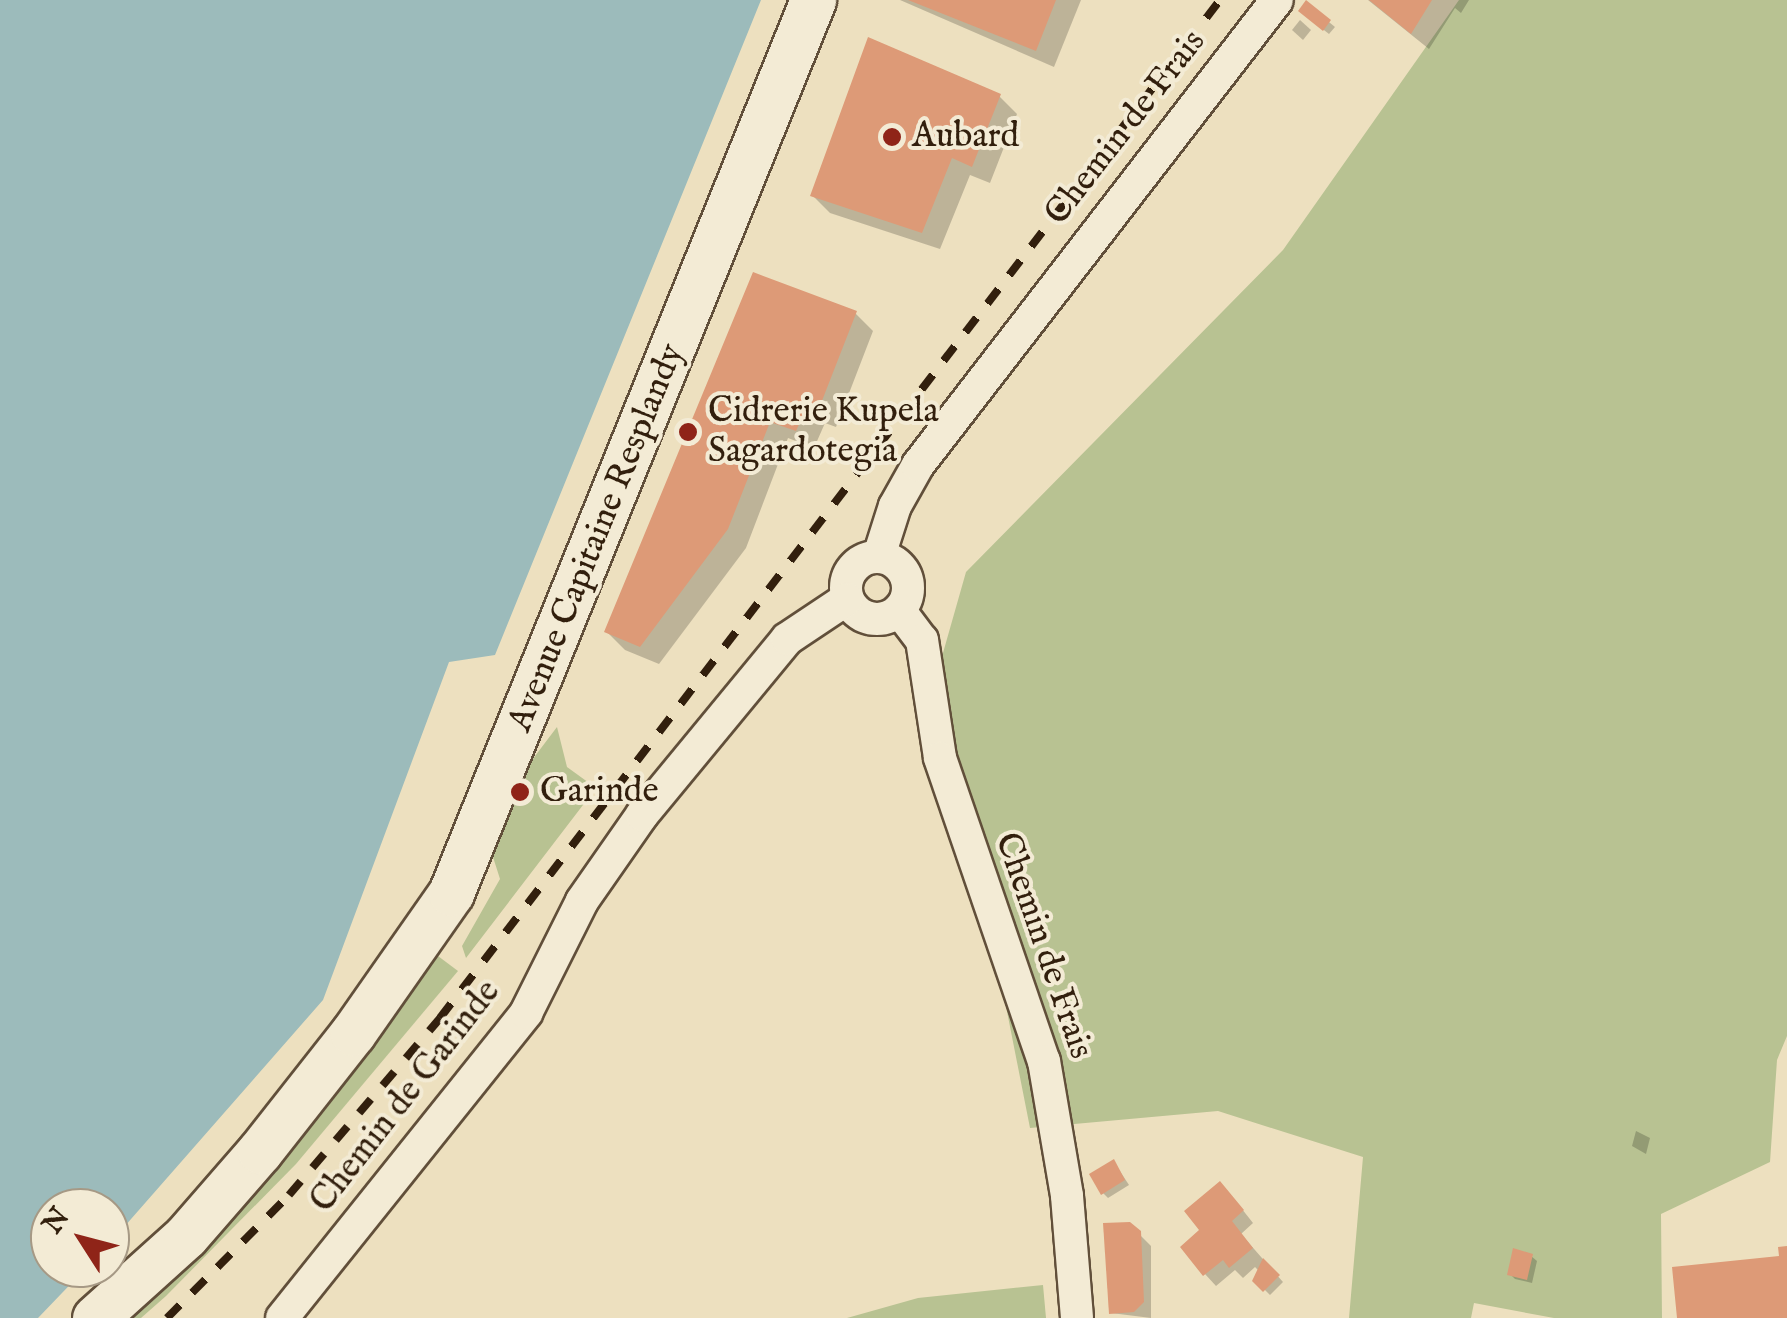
<!DOCTYPE html>
<html>
<head>
<meta charset="utf-8">
<style>
  body { margin:0 }
  #map { position:relative; width:1787px; height:1318px; overflow:hidden; background:#ede0bf; font-family:"IM FELL English",serif }
  div>[style] { position:absolute }
  .green>* { inset:0; background:#b8c292 }
  .water>* { inset:0; background:#9cbbbb }
  .shadow>* { inset:0; background:#0003 }
  .building>* { inset:0; background:#dd9a77 }
  .roads { filter:drop-shadow(2px 0 #614f3a) drop-shadow(-2px 0 #614f3a) drop-shadow(0 2px #614f3a) drop-shadow(0 -2px #614f3a) }
  .minor>* { height:32px; margin:-16px; padding:0 16px; transform-origin:16px; border-radius:16px; background:#f3ebd5 }
  .minor>.ring { margin:-16px; padding:0; box-sizing:content-box; background:none; border:32px solid #f3ebd5; border-radius:50% }
  .secondary>* { height:45px; margin:-22.5px; padding:0 22.5px; transform-origin:22.5px; border-radius:22.5px; background:#f3ebd5 }
  .rail>* { height:8px; margin-top:-4px; transform-origin:0; background:repeating-linear-gradient(90deg,#321f0d 0 18px,transparent 0 36px) }
  .dots>* { width:28px; height:28px; translate:-50% -50%; box-sizing:border-box; border:5px solid #f3ebd5; border-radius:50% }
  span { translate:-50% -50%; white-space:nowrap; text-align:center; line-height:1.15; -webkit-text-stroke:8px #f3ebd5; paint-order:stroke }
  .street-label { font-size:35px; color:#321f0d }
  .poi-label { font-size:35px; color:#321f0d }
  .left { translate:0 -50%; text-align:left }
  .north { position:absolute; left:30px; top:1188px; width:100px; height:100px; box-sizing:border-box; background:#f3ebd5; border:2px solid #a69985; border-radius:50%; rotate:306deg; font-size:28px; font-weight:700; line-height:40px; text-align:center; color:#321f0d }
  .north::after { content:''; display:block; margin:auto; width:35px; height:45px; background:#8f2418; clip-path:polygon(50% 0,100% 100%,50% 72%,0 100%) }
</style>
</head>
<body>
<div id="map">
  <div class="green">
    <i style="clip-path:polygon(1459px 0,1787px 0,1787px 1036px,1777px 1060px,1770px 1162px,1661px 1214px,1662px 1318px,1554px 1318px,1474px 1303px,1471px 1318px,1349px 1318px,1363px 1157px,1218px 1111px,1030px 1128px,939px 667px,966px 572px,1283px 250px)"></i>
    <i style="clip-path:polygon(557px 727px,567px 767px,596px 788px,466px 958px,462px 946px,500px 879px,493px 857px,529px 764px)"></i>
    <i style="clip-path:polygon(434px 953px,458px 971px,296px 1164px,166px 1296px,141px 1318px,119px 1318px)"></i>
    <i style="clip-path:polygon(1043px 1285px,1046px 1318px,847px 1318px,918px 1298px)"></i>
  </div>
  <div class="water">
    <i style="clip-path:polygon(0 0,761px 0,495px 655px,449px 662px,323px 1000px,110px 1243px,110px 1208px,50px 1208px,50px 1268px,86px 1268px,38px 1318px,0 1318px)"></i>
  </div>
  <div class="shadow">
    <i style="clip-path:polygon(900px 0,1081px 0,1054px 67px)"></i>
    <i style="clip-path:polygon(1368px 0,1469px 0,1461px 13px,1455px 8px,1429px 49px)"></i>
    <i style="clip-path:polygon(1307px 4px,1335px 27px,1329px 34px,1306px 16px)"></i>
    <i style="clip-path:polygon(1300px 20px,1311px 30px,1303px 40px,1292px 30px)"></i>
    <i style="clip-path:polygon(999px 96px,1017px 114px,990px 183px,970px 175px,940px 249px,830px 213px,812px 195px)"></i>
    <i style="clip-path:polygon(754px 275px,855px 313px,873px 331px,836px 427px,825px 423px,814px 448px,788px 438px,746px 548px,659px 664px,625px 650px,607px 632px)"></i>
    <i style="clip-path:polygon(1636px 1131px,1650px 1138px,1646px 1154px,1632px 1146px)"></i>
    <i style="clip-path:polygon(1114px 1162px,1129px 1185px,1108px 1198px,1103px 1193px)"></i>
    <i style="clip-path:polygon(1238px 1204px,1253px 1223px,1241px 1234px,1283px 1282px,1270px 1295px,1256px 1281px,1262px 1274px,1255px 1267px,1243px 1278px,1235px 1270px,1216px 1286px,1205px 1274px)"></i>
    <i style="clip-path:polygon(1129px 1224px,1151px 1246px,1151px 1318px,1111px 1313px)"></i>
    <i style="clip-path:polygon(1531px 1256px,1537px 1261px,1532px 1283px,1515px 1279px,1510px 1274px)"></i>
  </div>
  <div class="building">
    <i style="clip-path:polygon(908px 0,1056px 0,1036px 51px)"></i>
    <i style="clip-path:polygon(1306px 0,1331px 20px,1323px 31px,1298px 11px)"></i>
    <i style="clip-path:polygon(1369px 0,1432px 0,1411px 34px)"></i>
    <i style="clip-path:polygon(868px 37px,1001px 94px,972px 167px,952px 158px,922px 233px,810px 196px)"></i>
    <i style="clip-path:polygon(753px 272px,857px 311px,818px 411px,807px 407px,796px 431px,770px 422px,728px 529px,640px 647px,604px 632px)"></i>
    <i style="clip-path:polygon(1114px 1159px,1125px 1180px,1101px 1195px,1089px 1174px)"></i>
    <i style="clip-path:polygon(1220px 1181px,1244px 1210px,1232px 1221px,1253px 1248px,1229px 1268px,1223px 1260px,1203px 1276px,1180px 1247px,1199px 1230px,1184px 1211px)"></i>
    <i style="clip-path:polygon(1130px 1222px,1141px 1231px,1144px 1302px,1134px 1312px,1109px 1314px,1103px 1223px)"></i>
    <i style="clip-path:polygon(1787px 1246px,1787px 1318px,1677px 1318px,1672px 1267px,1779px 1256px,1778px 1247px)"></i>
    <i style="clip-path:polygon(1513px 1248px,1533px 1254px,1527px 1280px,1507px 1275px)"></i>
    <i style="clip-path:polygon(1263px 1258px,1280px 1275px,1263px 1292px,1252px 1281px)"></i>
  </div>
  <div class="roads">
    <div class="minor">
      <i style="left:879px;top:556px;width:52px;rotate:-72.3deg"></i>
      <i style="left:895px;top:506px;width:47px;rotate:-60.7deg"></i>
      <i style="left:918px;top:465px;width:587px;rotate:-52.33deg"></i>
      <i class="ring" style="left:846px;top:557px;width:30px;height:30px"></i>
      <i style="left:899px;top:610px;width:38px;rotate:53deg"></i>
      <i style="left:922px;top:640px;width:119px;rotate:81.3deg"></i>
      <i style="left:940px;top:758px;width:320px;rotate:71.1deg"></i>
      <i style="left:1044px;top:1061px;width:137px;rotate:80.3deg"></i>
      <i style="left:1067px;top:1196px;width:122px;rotate:85.3deg"></i>
      <i style="left:282px;top:1318px;width:391px;rotate:-51.3deg"></i>
      <i style="left:526px;top:1013px;width:125px;rotate:-63.4deg"></i>
      <i style="left:582px;top:901px;width:105px;rotate:-55.1deg"></i>
      <i style="left:642px;top:815px;width:228px;rotate:-50.5deg"></i>
      <i style="left:787px;top:639px;width:72px;rotate:-33.7deg"></i>
    </div>
    <div class="secondary">
      <i style="left:95px;top:1318px;width:122px;rotate:-42deg"></i>
      <i style="left:186px;top:1236px;width:113px;rotate:-49deg"></i>
      <i style="left:260px;top:1151px;width:150px;rotate:-51.8deg"></i>
      <i style="left:353px;top:1033px;width:171px;rotate:-55deg"></i>
      <i style="left:451px;top:893px;width:964px;rotate:-67.93deg"></i>
    </div>
  </div>
  <div class="rail">
    <i style="left:167px;top:1318px;width:173px;rotate:-45.2deg"></i>
    <i style="left:289px;top:1195px;width:233px;rotate:-49.5deg"></i>
    <i style="left:440px;top:1018px;width:1282px;rotate:-52.54deg"></i>
  </div>
  <div class="dots">
    <i style="left:892px;top:137px;background:#8f2418"></i>
    <i style="left:688px;top:432px;background:#8f2418"></i>
    <i style="left:520px;top:792px;background:#8f2418"></i>
  </div>
  <div class="street-label">
    <span style="left:1126px;top:128px;rotate:-52deg">Chemin de Frais</span>
    <span style="left:597px;top:538px;rotate:-68deg">Avenue Capitaine Resplandy</span>
    <span style="left:1043px;top:946px;rotate:71deg">Chemin de Frais</span>
    <span style="left:406px;top:1097px;rotate:-52deg">Chemin de Garinde</span>
  </div>
  <div class="poi-label">
    <span class="left" style="left:912px;top:137px">Aubard</span>
    <span class="left" style="left:708px;top:432px">Cidrerie Kupela<br>Sagardotegia</span>
    <span class="left" style="left:540px;top:792px">Garinde</span>
  </div>
  <div class="north">N</div>
</div>
</body>
</html>
